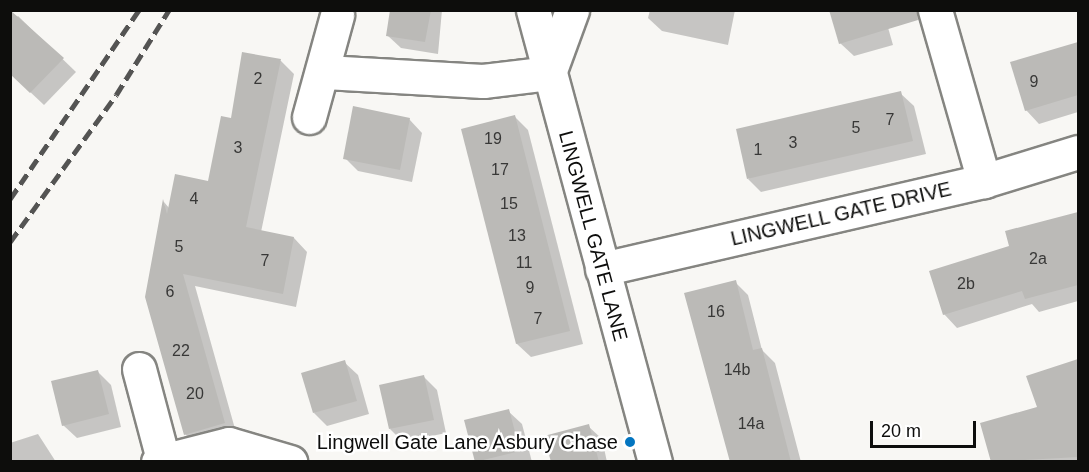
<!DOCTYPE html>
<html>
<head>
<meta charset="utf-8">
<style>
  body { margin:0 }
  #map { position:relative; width:1089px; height:472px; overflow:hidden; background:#f8f7f4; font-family:Arial,sans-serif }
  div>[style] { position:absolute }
  .shadow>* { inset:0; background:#0003 }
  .building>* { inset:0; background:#bbbab7 }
  .roads { filter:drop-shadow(2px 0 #858581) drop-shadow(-2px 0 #858581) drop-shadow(0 2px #858581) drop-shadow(0 -2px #858581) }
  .minor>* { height:33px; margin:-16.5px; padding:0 16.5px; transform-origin:16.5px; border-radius:16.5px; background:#fff }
  .rail>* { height:4.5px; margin-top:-2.25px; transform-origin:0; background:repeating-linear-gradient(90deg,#545453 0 12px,transparent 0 18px) }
  .dots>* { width:16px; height:16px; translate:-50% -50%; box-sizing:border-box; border:3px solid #fff; border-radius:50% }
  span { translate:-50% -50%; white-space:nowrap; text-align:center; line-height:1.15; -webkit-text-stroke:5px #fff; paint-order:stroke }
  .number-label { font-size:16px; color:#383837 }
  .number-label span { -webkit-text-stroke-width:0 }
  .street-label { font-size:20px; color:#0d0d0c }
  .poi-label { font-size:20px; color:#0d0d0c }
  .right { translate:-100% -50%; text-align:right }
  .frame { position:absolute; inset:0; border:12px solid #0d0d0c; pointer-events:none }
  .scale { position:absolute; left:870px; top:421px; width:106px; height:27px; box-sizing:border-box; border:3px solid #0d0d0c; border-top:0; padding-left:8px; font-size:18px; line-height:21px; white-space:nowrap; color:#0d0d0c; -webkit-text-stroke:4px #fff; paint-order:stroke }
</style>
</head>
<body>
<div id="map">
  <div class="shadow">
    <i style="clip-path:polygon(391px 10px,442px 10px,438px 54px,401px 48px,387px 35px)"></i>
    <i style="clip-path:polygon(650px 10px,735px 10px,728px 45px,662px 31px,648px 18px)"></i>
    <i style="clip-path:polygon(883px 10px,893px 45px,854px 56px,840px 43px)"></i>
    <i style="clip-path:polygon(18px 16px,76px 72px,44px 105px,10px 73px,10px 24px)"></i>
    <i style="clip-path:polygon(1077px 44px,1078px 112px,1039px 124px,1026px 110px)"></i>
    <i style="clip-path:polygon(244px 54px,281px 61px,294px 74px,261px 232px,294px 238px,307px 252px,296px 307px,195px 286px,237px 436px,198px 447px,185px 434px,164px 202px,169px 208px,209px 183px,232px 120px)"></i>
    <i style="clip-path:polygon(900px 93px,914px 106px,926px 154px,761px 192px,748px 179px)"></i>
    <i style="clip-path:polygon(515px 117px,528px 130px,583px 344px,531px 357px,517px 344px)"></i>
    <i style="clip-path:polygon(409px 119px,422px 133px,412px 182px,358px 171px,345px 158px)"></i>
    <i style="clip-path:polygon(1078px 214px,1078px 301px,1039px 312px,1032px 304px,957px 328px,944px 314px,1011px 247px,1007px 232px)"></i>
    <i style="clip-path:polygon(735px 282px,748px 295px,762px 350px,775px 363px,801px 462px,731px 462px)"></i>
    <i style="clip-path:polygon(1078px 361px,1078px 462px,993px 462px,1038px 408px,1028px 377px)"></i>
    <i style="clip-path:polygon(344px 362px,358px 375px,369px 414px,327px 426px,314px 413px)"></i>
    <i style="clip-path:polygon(98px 372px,111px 385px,121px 427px,77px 438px,63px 425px)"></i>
    <i style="clip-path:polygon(423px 376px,437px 390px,446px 433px,403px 442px,390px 429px)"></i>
    <i style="clip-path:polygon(508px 411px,522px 424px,532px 462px,477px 462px)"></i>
    <i style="clip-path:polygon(588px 426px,602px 439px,607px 462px,553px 462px)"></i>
    <i style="clip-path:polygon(38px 434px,56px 462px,10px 462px,10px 443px)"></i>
  </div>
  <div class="building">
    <i style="clip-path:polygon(10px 10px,64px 58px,30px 93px,10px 74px)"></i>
    <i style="clip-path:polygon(390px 10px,431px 10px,425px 42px,386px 36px)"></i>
    <i style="clip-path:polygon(829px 10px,917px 10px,918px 20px,839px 44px)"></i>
    <i style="clip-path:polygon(1078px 42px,1078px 95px,1025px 111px,1010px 62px)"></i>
    <i style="clip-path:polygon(242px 52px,281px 59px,246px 227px,294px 237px,283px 294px,183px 274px,225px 423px,184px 435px,145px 297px,163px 199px,167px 214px,175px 174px,208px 181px,221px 116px,231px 118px)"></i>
    <i style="clip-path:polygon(901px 91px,913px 141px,747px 179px,736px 129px)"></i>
    <i style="clip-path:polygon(353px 106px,410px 118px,400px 170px,343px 159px)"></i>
    <i style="clip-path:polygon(515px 115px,570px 331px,516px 344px,461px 129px)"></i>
    <i style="clip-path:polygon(1078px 212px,1078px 285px,1025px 299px,1022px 291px,943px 315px,929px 271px,1009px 246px,1005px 231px)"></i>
    <i style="clip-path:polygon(736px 280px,753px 350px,762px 348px,791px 462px,730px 462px,684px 293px)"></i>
    <i style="clip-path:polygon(1078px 359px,1078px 457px,991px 462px,980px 423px,1037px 407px,1026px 376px)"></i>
    <i style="clip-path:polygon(345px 360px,357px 401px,313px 413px,301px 373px)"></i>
    <i style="clip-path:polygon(98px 370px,109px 414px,62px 426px,51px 381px)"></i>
    <i style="clip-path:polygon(424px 375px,434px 420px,389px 429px,379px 385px)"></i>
    <i style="clip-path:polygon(509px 409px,520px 451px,475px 462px,464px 420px)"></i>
    <i style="clip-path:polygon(589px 424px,599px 462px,551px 462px,544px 436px)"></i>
  </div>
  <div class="roads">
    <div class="minor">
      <i style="left:533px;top:10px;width:468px;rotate:74.9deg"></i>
      <i style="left:935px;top:10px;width:178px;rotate:74deg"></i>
      <i style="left:325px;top:72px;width:158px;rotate:3.3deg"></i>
      <i style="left:483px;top:81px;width:66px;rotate:-6.9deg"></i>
      <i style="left:549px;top:73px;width:67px;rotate:-69.9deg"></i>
      <i style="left:309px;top:117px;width:106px;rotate:-74.6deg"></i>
      <i style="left:602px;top:269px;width:392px;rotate:-13deg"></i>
      <i style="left:984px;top:181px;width:98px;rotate:-17.1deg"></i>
      <i style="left:139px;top:369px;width:93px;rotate:75.1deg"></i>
      <i style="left:158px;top:462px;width:73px;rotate:-14.2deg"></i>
      <i style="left:229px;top:444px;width:64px;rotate:16.4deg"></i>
    </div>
  </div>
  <div class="rail">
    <i style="left:10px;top:199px;width:229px;rotate:-55.7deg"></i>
    <i style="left:10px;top:242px;width:181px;rotate:-54.2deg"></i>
    <i style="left:116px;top:95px;width:100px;rotate:-58.1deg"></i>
  </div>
  <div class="dots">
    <i style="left:630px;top:442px;background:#0375c0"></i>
  </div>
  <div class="number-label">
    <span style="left:258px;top:79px">2</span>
    <span style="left:1034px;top:82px">9</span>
    <span style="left:890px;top:120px">7</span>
    <span style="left:856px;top:128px">5</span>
    <span style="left:493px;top:139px">19</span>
    <span style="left:793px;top:143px">3</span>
    <span style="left:238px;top:148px">3</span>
    <span style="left:758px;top:150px">1</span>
    <span style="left:500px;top:170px">17</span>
    <span style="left:194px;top:199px">4</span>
    <span style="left:509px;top:204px">15</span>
    <span style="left:517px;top:236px">13</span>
    <span style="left:179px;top:247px">5</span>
    <span style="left:1038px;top:259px">2a</span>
    <span style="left:265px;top:261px">7</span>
    <span style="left:524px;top:263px">11</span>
    <span style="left:966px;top:284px">2b</span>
    <span style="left:530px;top:288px">9</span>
    <span style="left:170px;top:292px">6</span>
    <span style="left:716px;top:312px">16</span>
    <span style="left:538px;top:319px">7</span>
    <span style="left:181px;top:351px">22</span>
    <span style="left:737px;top:370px">14b</span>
    <span style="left:195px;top:394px">20</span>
    <span style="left:751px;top:424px">14a</span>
  </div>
  <div class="street-label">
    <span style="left:841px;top:214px;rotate:-13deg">LINGWELL GATE DRIVE</span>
    <span style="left:593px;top:236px;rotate:75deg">LINGWELL GATE LANE</span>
  </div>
  <div class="poi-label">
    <span class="right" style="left:618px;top:442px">Lingwell Gate Lane Asbury Chase</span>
  </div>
  <div class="frame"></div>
  <div class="scale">20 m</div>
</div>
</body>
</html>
